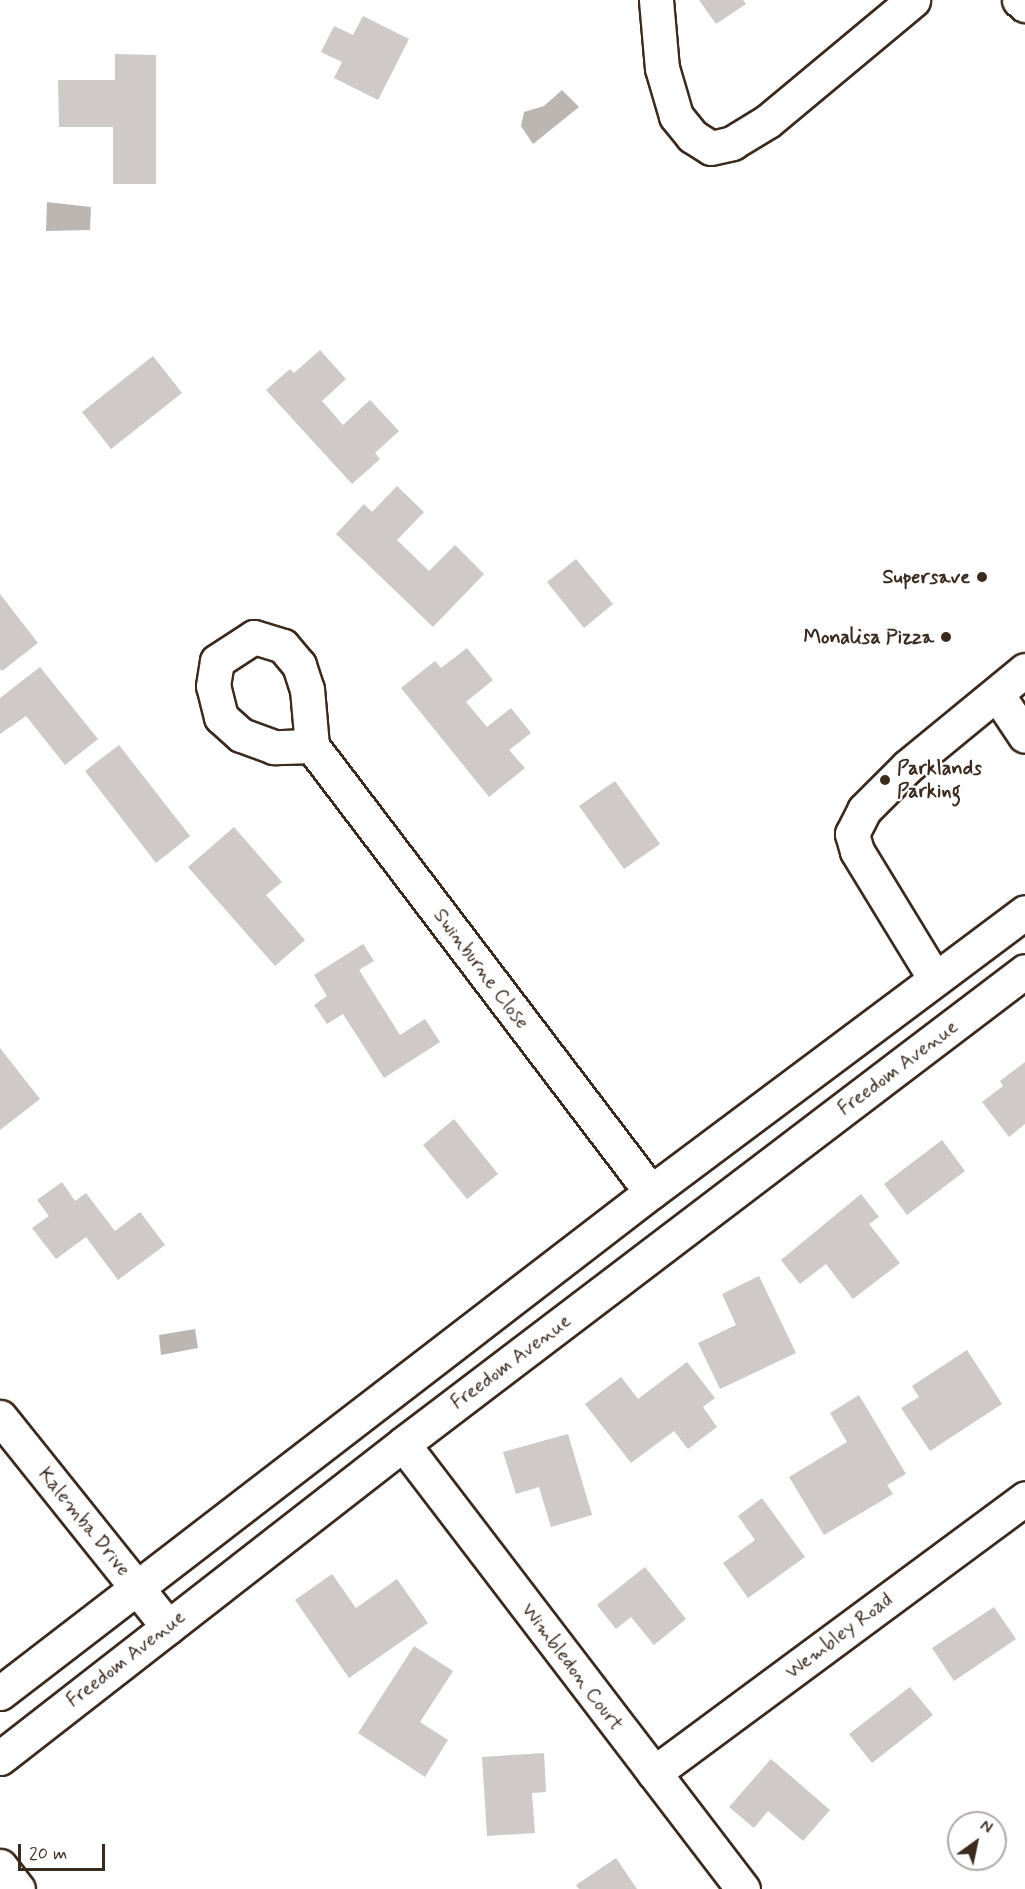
<!DOCTYPE html>
<html>
<head>
<meta charset="utf-8">
<style>
  body { margin:0 }
  #map { position:relative; width:1025px; height:1889px; overflow:hidden; background:#fff; font-family:Mynerve,sans-serif }
  div>[style] { position:absolute }
  .water>* { inset:0; background:#bcb6b3 }
  .building>* { inset:0; background:#cfcac7 }
  .roads { filter:drop-shadow(2px 0 #3b2a1e) drop-shadow(-2px 0 #3b2a1e) drop-shadow(0 2px #3b2a1e) drop-shadow(0 -2px #3b2a1e) }
  .minor>* { height:33px; margin:-16.5px; padding:0 16.5px; transform-origin:16.5px; border-radius:16.5px; background:#fff }
  .major>* { height:33px; margin:-16.5px; padding:0 16.5px; transform-origin:16.5px; border-radius:16.5px; background:#fff }
  .dots>* { width:16px; height:16px; translate:-50% -50%; box-sizing:border-box; border:3px solid #fff; border-radius:50% }
  span { translate:-50% -50%; white-space:nowrap; text-align:center; line-height:1.15; -webkit-text-stroke:4.5px #fff; paint-order:stroke }
  .poi-label { font-size:20px; color:#3b2a1e; font-weight:700 }
  .right { translate:-100% -50%; text-align:right }
  .left { translate:0 -50%; text-align:left }
  .street-label { font-size:20px; color:#3b2a1e }
  .north { position:absolute; left:947px; top:1811px; width:60px; height:60px; box-sizing:border-box; background:#fff; border:2px solid #b1aaa5; border-radius:50%; rotate:33deg; font-size:16px; font-weight:700; line-height:24px; text-align:center; color:#3b2a1e }
  .north::after { content:''; display:block; margin:auto; width:21px; height:27px; background:#3b2a1e; clip-path:polygon(50% 0,100% 100%,50% 72%,0 100%) }
  .scale { position:absolute; left:18px; top:1844px; width:87px; height:27px; box-sizing:border-box; border:3px solid #3b2a1e; border-top:0; padding-left:8px; font-size:18px; line-height:21px; white-space:nowrap; color:#3b2a1e; -webkit-text-stroke:4px #fff; paint-order:stroke }
</style>
</head>
<body>
<div id="map">
  <div class="water">
    <i style="clip-path:polygon(562px 90px,579px 107px,533px 144px,521px 126px,524px 112px,544px 106px)"></i>
    <i style="clip-path:polygon(47px 202px,91px 207px,90px 230px,46px 231px)"></i>
    <i style="clip-path:polygon(195px 1329px,198px 1348px,161px 1355px,159px 1335px)"></i>
  </div>
  <div class="building">
    <i style="clip-path:polygon(699px 0,743px 0,746px 4px,716px 24px)"></i>
    <i style="clip-path:polygon(363px 16px,409px 39px,378px 100px,334px 78px,342px 62px,321px 52px,334px 26px,353px 35px)"></i>
    <i style="clip-path:polygon(115px 54px,156px 55px,156px 184px,113px 184px,113px 127px,59px 127px,58px 80px,115px 80px)"></i>
    <i style="clip-path:polygon(320px 350px,346px 379px,322px 401px,343px 425px,370px 400px,399px 431px,375px 453px,380px 459px,352px 484px,266px 390px,290px 369px,294px 373px)"></i>
    <i style="clip-path:polygon(153px 356px,182px 393px,111px 449px,82px 412px)"></i>
    <i style="clip-path:polygon(397px 486px,424px 512px,397px 540px,429px 571px,455px 545px,484px 574px,433px 627px,336px 534px,364px 504px,372px 512px)"></i>
    <i style="clip-path:polygon(576px 559px,613px 604px,584px 628px,547px 582px)"></i>
    <i style="clip-path:polygon(0 594px,38px 643px,2px 671px,0 669px)"></i>
    <i style="clip-path:polygon(467px 648px,493px 680px,466px 702px,487px 727px,511px 708px,531px 733px,509px 750px,525px 768px,489px 797px,401px 688px,435px 661px,441px 668px)"></i>
    <i style="clip-path:polygon(40px 667px,98px 739px,65px 765px,26px 716px,0 734px,0 698px)"></i>
    <i style="clip-path:polygon(119px 745px,190px 836px,156px 863px,85px 771px)"></i>
    <i style="clip-path:polygon(615px 781px,660px 844px,624px 869px,579px 806px)"></i>
    <i style="clip-path:polygon(234px 827px,282px 882px,266px 895px,305px 940px,275px 966px,188px 867px)"></i>
    <i style="clip-path:polygon(363px 944px,374px 961px,359px 970px,400px 1035px,425px 1019px,440px 1042px,384px 1078px,343px 1014px,327px 1024px,314px 1005px,327px 996px,314px 975px)"></i>
    <i style="clip-path:polygon(0 1048px,40px 1099px,0 1130px)"></i>
    <i style="clip-path:polygon(1025px 1062px,1025px 1124px,1009px 1137px,982px 1102px,1003px 1086px,1000px 1081px)"></i>
    <i style="clip-path:polygon(454px 1119px,498px 1174px,467px 1199px,423px 1145px)"></i>
    <i style="clip-path:polygon(942px 1140px,965px 1171px,907px 1215px,884px 1184px)"></i>
    <i style="clip-path:polygon(62px 1182px,75px 1201px,86px 1193px,115px 1231px,140px 1212px,165px 1245px,118px 1280px,86px 1237px,56px 1259px,32px 1228px,49px 1216px,37px 1200px)"></i>
    <i style="clip-path:polygon(861px 1194px,879px 1217px,869px 1224px,900px 1263px,853px 1299px,826px 1264px,800px 1284px,781px 1260px)"></i>
    <i style="clip-path:polygon(759px 1276px,796px 1353px,720px 1389px,698px 1343px,736px 1325px,722px 1294px)"></i>
    <i style="clip-path:polygon(967px 1350px,1002px 1404px,930px 1451px,901px 1408px,919px 1397px,912px 1386px)"></i>
    <i style="clip-path:polygon(687px 1362px,715px 1398px,703px 1407px,717px 1427px,688px 1449px,674px 1431px,631px 1463px,585px 1404px,621px 1377px,638px 1399px)"></i>
    <i style="clip-path:polygon(859px 1395px,906px 1474px,887px 1485px,893px 1494px,824px 1535px,789px 1477px,847px 1442px,830px 1413px)"></i>
    <i style="clip-path:polygon(568px 1434px,592px 1515px,551px 1527px,539px 1487px,516px 1494px,503px 1452px)"></i>
    <i style="clip-path:polygon(762px 1498px,805px 1557px,748px 1598px,723px 1563px,755px 1540px,738px 1516px)"></i>
    <i style="clip-path:polygon(645px 1567px,686px 1619px,654px 1645px,631px 1617px,616px 1629px,597px 1605px)"></i>
    <i style="clip-path:polygon(332px 1574px,356px 1608px,397px 1579px,428px 1623px,349px 1678px,295px 1600px)"></i>
    <i style="clip-path:polygon(994px 1607px,1016px 1639px,954px 1681px,932px 1648px)"></i>
    <i style="clip-path:polygon(414px 1646px,453px 1671px,420px 1722px,448px 1740px,425px 1777px,358px 1733px)"></i>
    <i style="clip-path:polygon(910px 1687px,933px 1715px,872px 1763px,849px 1734px)"></i>
    <i style="clip-path:polygon(544px 1753px,546px 1792px,532px 1793px,535px 1833px,487px 1836px,482px 1757px)"></i>
    <i style="clip-path:polygon(771px 1759px,830px 1810px,803px 1841px,768px 1811px,754px 1828px,729px 1807px)"></i>
    <i style="clip-path:polygon(616px 1858px,637px 1889px,579px 1889px,576px 1885px)"></i>
  </div>
  <div class="roads">
    <div class="minor">
      <i style="left:656px;top:0;width:68px;rotate:85deg"></i>
      <i style="left:662px;top:68px;width:50px;rotate:73.7deg"></i>
      <i style="left:676px;top:116px;width:26px;rotate:51deg"></i>
      <i style="left:692px;top:136px;width:22px;rotate:32deg"></i>
      <i style="left:711px;top:148px;width:22px;rotate:-13deg"></i>
      <i style="left:732px;top:143px;width:42px;rotate:-31.4deg"></i>
      <i style="left:768px;top:121px;width:189px;rotate:-39.8deg"></i>
      <i style="left:254px;top:637px;width:30px;rotate:17deg"></i>
      <i style="left:283px;top:646px;width:25px;rotate:50deg"></i>
      <i style="left:299px;top:665px;width:25px;rotate:72deg"></i>
      <i style="left:307px;top:689px;width:57px;rotate:85deg"></i>
      <i style="left:312px;top:746px;width:38px;rotate:178deg"></i>
      <i style="left:274px;top:747px;width:35px;rotate:-160deg"></i>
      <i style="left:241px;top:735px;width:27px;rotate:-138deg"></i>
      <i style="left:221px;top:717px;width:32px;rotate:-104deg"></i>
      <i style="left:213px;top:686px;width:25px;rotate:-81deg"></i>
      <i style="left:217px;top:661px;width:44px;rotate:-33deg"></i>
      <i style="left:997px;top:694px;width:50px;rotate:56.3deg"></i>
      <i style="left:312px;top:746px;width:560px;rotate:52.76deg"></i>
      <i style="left:935px;top:979px;width:150px;rotate:-121.4deg"></i>
      <i style="left:857px;top:851px;width:18px;rotate:-106deg"></i>
      <i style="left:852px;top:834px;width:27px;rotate:-63deg"></i>
      <i style="left:864px;top:810px;width:62px;rotate:-45deg"></i>
      <i style="left:908px;top:766px;width:151px;rotate:-39.4deg"></i>
      <i style="left:0;top:1417px;width:269px;rotate:51.3deg"></i>
      <i style="left:403px;top:1444px;width:560px;rotate:52.62deg"></i>
      <i style="left:654px;top:1773px;width:462px;rotate:-36.5deg"></i>
      <i style="left:0;top:1866px;width:29px;rotate:52deg"></i>
    </div>
    <div class="major">
      <i style="left:1019px;top:0;width:8px;rotate:40deg"></i>
      <i style="left:0;top:1693px;width:821px;rotate:-37.58deg"></i>
      <i style="left:651px;top:1192px;width:467px;rotate:-36.8deg"></i>
      <i style="left:0;top:1758px;width:511px;rotate:-37.92deg"></i>
      <i style="left:403px;top:1444px;width:781px;rotate:-37.25deg"></i>
    </div>
  </div>
  <div class="dots">
    <i style="left:982px;top:577px;background:#3b2a1e"></i>
    <i style="left:946px;top:637px;background:#3b2a1e"></i>
    <i style="left:885px;top:780px;background:#3b2a1e"></i>
  </div>
  <div class="poi-label">
    <span class="right" style="left:970px;top:577px">Supersave</span>
    <span class="right" style="left:934px;top:637px">Monalisa Pizza</span>
    <span class="left" style="left:897px;top:780px">Parklands<br>Parking</span>
  </div>
  <div class="street-label">
    <span style="left:481px;top:969px;rotate:53deg">Swinburne Close</span>
    <span style="left:898px;top:1068px;rotate:-37deg">Freedom Avenue</span>
    <span style="left:511px;top:1362px;rotate:-37deg">Freedom Avenue</span>
    <span style="left:84px;top:1522px;rotate:51deg">Kalemba Drive</span>
    <span style="left:839px;top:1636px;rotate:-37deg">Wembley Road</span>
    <span style="left:126px;top:1659px;rotate:-38deg">Freedom Avenue</span>
    <span style="left:572px;top:1667px;rotate:53deg">Wimbledon Court</span>
  </div>
  <div class="north">N</div>
  <div class="scale">20 m</div>
</div>
</body>
</html>
